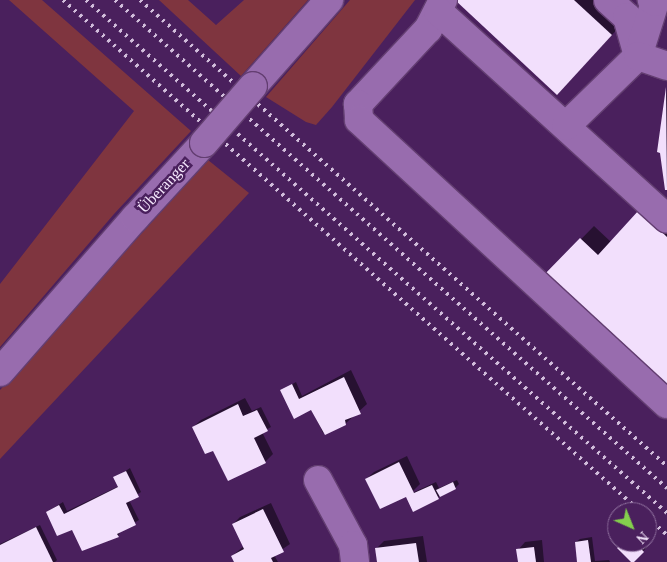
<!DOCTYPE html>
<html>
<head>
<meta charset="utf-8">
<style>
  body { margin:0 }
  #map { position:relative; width:667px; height:562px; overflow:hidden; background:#4a205d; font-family:Georgia,serif }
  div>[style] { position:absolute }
  .green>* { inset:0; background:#7f353f }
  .shadow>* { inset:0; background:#0007 }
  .building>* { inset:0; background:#f2dffc }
  .roads { filter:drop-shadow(1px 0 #633e71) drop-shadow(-1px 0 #633e71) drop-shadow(0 1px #633e71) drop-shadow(0 -1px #633e71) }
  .minor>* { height:28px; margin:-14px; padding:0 14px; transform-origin:14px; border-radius:14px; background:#986cae }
  .rail>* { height:4px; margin-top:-2px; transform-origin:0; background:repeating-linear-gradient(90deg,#d1bddb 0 2.5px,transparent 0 7.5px) }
  .bridges { filter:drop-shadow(1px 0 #633e71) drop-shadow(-1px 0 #633e71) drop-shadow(0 1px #633e71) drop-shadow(0 -1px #633e71) }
  .minor-bridge>* { height:28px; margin:-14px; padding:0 14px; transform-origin:14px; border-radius:14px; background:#986cae }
  span { translate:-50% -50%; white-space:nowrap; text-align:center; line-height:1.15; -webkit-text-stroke:5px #4a205d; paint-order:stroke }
  .street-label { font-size:16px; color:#f4e6fc }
  .north { position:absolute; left:607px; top:502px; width:50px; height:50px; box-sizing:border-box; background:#4a205d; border:1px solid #8e6f9d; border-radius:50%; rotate:136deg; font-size:14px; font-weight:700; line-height:20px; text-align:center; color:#f4e6fc }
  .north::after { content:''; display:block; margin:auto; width:18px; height:22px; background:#84cf4d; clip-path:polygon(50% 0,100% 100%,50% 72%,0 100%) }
</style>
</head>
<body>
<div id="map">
  <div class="green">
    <i style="clip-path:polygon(9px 0,42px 0,191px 131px,114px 214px,0 347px,0 284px,134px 111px)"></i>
    <i style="clip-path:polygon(159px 0,188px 0,216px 25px,244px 0,308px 0,241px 76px)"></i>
    <i style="clip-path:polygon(350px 0,415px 0,332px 107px,316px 125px,306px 122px,266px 97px)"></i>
    <i style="clip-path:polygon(208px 160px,249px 193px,0 459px,0 390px)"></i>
  </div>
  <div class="shadow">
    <i style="clip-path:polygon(457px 0,601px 0,624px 22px,569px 81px)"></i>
    <i style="clip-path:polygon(667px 89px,667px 188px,666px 188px,661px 152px,659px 151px)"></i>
    <i style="clip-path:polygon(667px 212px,667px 393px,542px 279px,594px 226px,611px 242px)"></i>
    <i style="clip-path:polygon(351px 370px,367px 404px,345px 424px,323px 433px,312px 409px,282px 390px,296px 382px,302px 396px)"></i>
    <i style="clip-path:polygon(245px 398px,252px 411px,261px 407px,271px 427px,262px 432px,273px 454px,266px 461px,229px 479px,214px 449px,193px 427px,201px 420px)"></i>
    <i style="clip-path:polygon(407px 456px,420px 484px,412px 492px,366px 479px,374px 472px)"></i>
    <i style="clip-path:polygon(130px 468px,141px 492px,129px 500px,139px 520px,121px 531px,118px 536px,102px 543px,47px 512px,63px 502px,67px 511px,119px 486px,115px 478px)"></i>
    <i style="clip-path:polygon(457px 480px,459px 484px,455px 488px,414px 510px,412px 493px,436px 482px,439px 488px)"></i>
    <i style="clip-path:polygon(271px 503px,290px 544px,274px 555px,278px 562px,235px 562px,232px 556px,244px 546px,233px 524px,240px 517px)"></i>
    <i style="clip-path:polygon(40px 525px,57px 560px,55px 562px,0 562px,0 544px)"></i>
    <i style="clip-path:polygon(423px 536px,427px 562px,379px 562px,377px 548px,384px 541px)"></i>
    <i style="clip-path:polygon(592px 537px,595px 561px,609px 560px,610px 562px,579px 562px,576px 542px,580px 539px)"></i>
    <i style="clip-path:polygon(542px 540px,544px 562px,519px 562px,518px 550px,525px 542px)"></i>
    <i style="clip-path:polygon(624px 542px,642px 542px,647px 547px,633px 562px)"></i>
  </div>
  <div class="building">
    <i style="clip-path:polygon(455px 0,574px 0,612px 35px,557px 95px)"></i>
    <i style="clip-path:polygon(666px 87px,667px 190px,665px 190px,660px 153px,657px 152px)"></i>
    <i style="clip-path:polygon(639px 210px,667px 237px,667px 395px,540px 279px,580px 238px,598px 255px)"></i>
    <i style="clip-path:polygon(344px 377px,361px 414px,345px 420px,346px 425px,325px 435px,311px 410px,294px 419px,280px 390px,292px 384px,299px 399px)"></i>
    <i style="clip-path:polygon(238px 404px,243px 416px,257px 410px,268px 431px,254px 438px,266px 463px,228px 481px,213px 451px,205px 454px,192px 427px)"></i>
    <i style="clip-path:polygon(399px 462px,414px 493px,432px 485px,439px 499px,413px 512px,406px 497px,380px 509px,365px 479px)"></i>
    <i style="clip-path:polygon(126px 471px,139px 497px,126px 503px,136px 525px,117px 534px,119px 537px,82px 551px,72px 530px,57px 536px,46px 512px,59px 505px,64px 514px,118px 487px,113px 477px)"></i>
    <i style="clip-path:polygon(453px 482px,456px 489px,440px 497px,436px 490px)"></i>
    <i style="clip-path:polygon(263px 509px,284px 552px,271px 558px,273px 562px,234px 562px,231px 556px,244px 549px,232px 524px)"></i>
    <i style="clip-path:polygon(36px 527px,53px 562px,0 562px,0 545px)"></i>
    <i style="clip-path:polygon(588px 540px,591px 562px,577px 562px,575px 542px)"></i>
    <i style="clip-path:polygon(623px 542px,635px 542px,644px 552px,634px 562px,631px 562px,617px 548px)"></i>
    <i style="clip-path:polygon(416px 543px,419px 562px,377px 562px,375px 548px)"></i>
    <i style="clip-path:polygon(534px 547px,536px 562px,518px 562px,516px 549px)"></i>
  </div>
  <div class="roads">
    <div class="minor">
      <i style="left:443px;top:0;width:33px;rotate:117deg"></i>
      <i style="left:428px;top:29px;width:103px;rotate:133deg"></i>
      <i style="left:358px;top:104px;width:16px;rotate:86deg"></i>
      <i style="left:359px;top:120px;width:419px;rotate:42.7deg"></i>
      <i style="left:608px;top:0;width:25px;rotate:42deg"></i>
      <i style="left:627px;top:17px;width:41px;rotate:74.2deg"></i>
      <i style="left:438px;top:11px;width:309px;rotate:42.2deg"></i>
      <i style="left:638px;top:56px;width:57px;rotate:-72.5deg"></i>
      <i style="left:655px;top:2px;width:4px;rotate:-146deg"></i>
      <i style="left:253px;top:86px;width:115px;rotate:-48.5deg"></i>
      <i style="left:566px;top:126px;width:100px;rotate:-44.2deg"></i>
      <i style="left:638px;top:56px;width:31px;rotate:19deg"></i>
      <i style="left:0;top:372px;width:205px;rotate:-48.8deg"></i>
      <i style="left:135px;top:218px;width:102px;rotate:-47.4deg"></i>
      <i style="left:318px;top:480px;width:74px;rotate:61.7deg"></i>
      <i style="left:353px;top:545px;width:17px;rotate:83deg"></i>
    </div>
  </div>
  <div class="rail">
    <i style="left:63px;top:0;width:772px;rotate:41.53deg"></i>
    <i style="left:86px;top:0;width:775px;rotate:41.44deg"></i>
    <i style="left:115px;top:0;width:737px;rotate:41.48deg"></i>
    <i style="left:140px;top:0;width:703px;rotate:41.48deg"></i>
    <i style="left:647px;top:517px;width:27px;rotate:42deg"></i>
  </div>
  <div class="bridges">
    <div class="minor-bridge">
      <i style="left:204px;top:143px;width:75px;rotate:-49.3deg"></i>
    </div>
  </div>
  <div class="street-label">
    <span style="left:164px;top:186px;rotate:-47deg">Überanger</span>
  </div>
  <div class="north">N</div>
</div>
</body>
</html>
